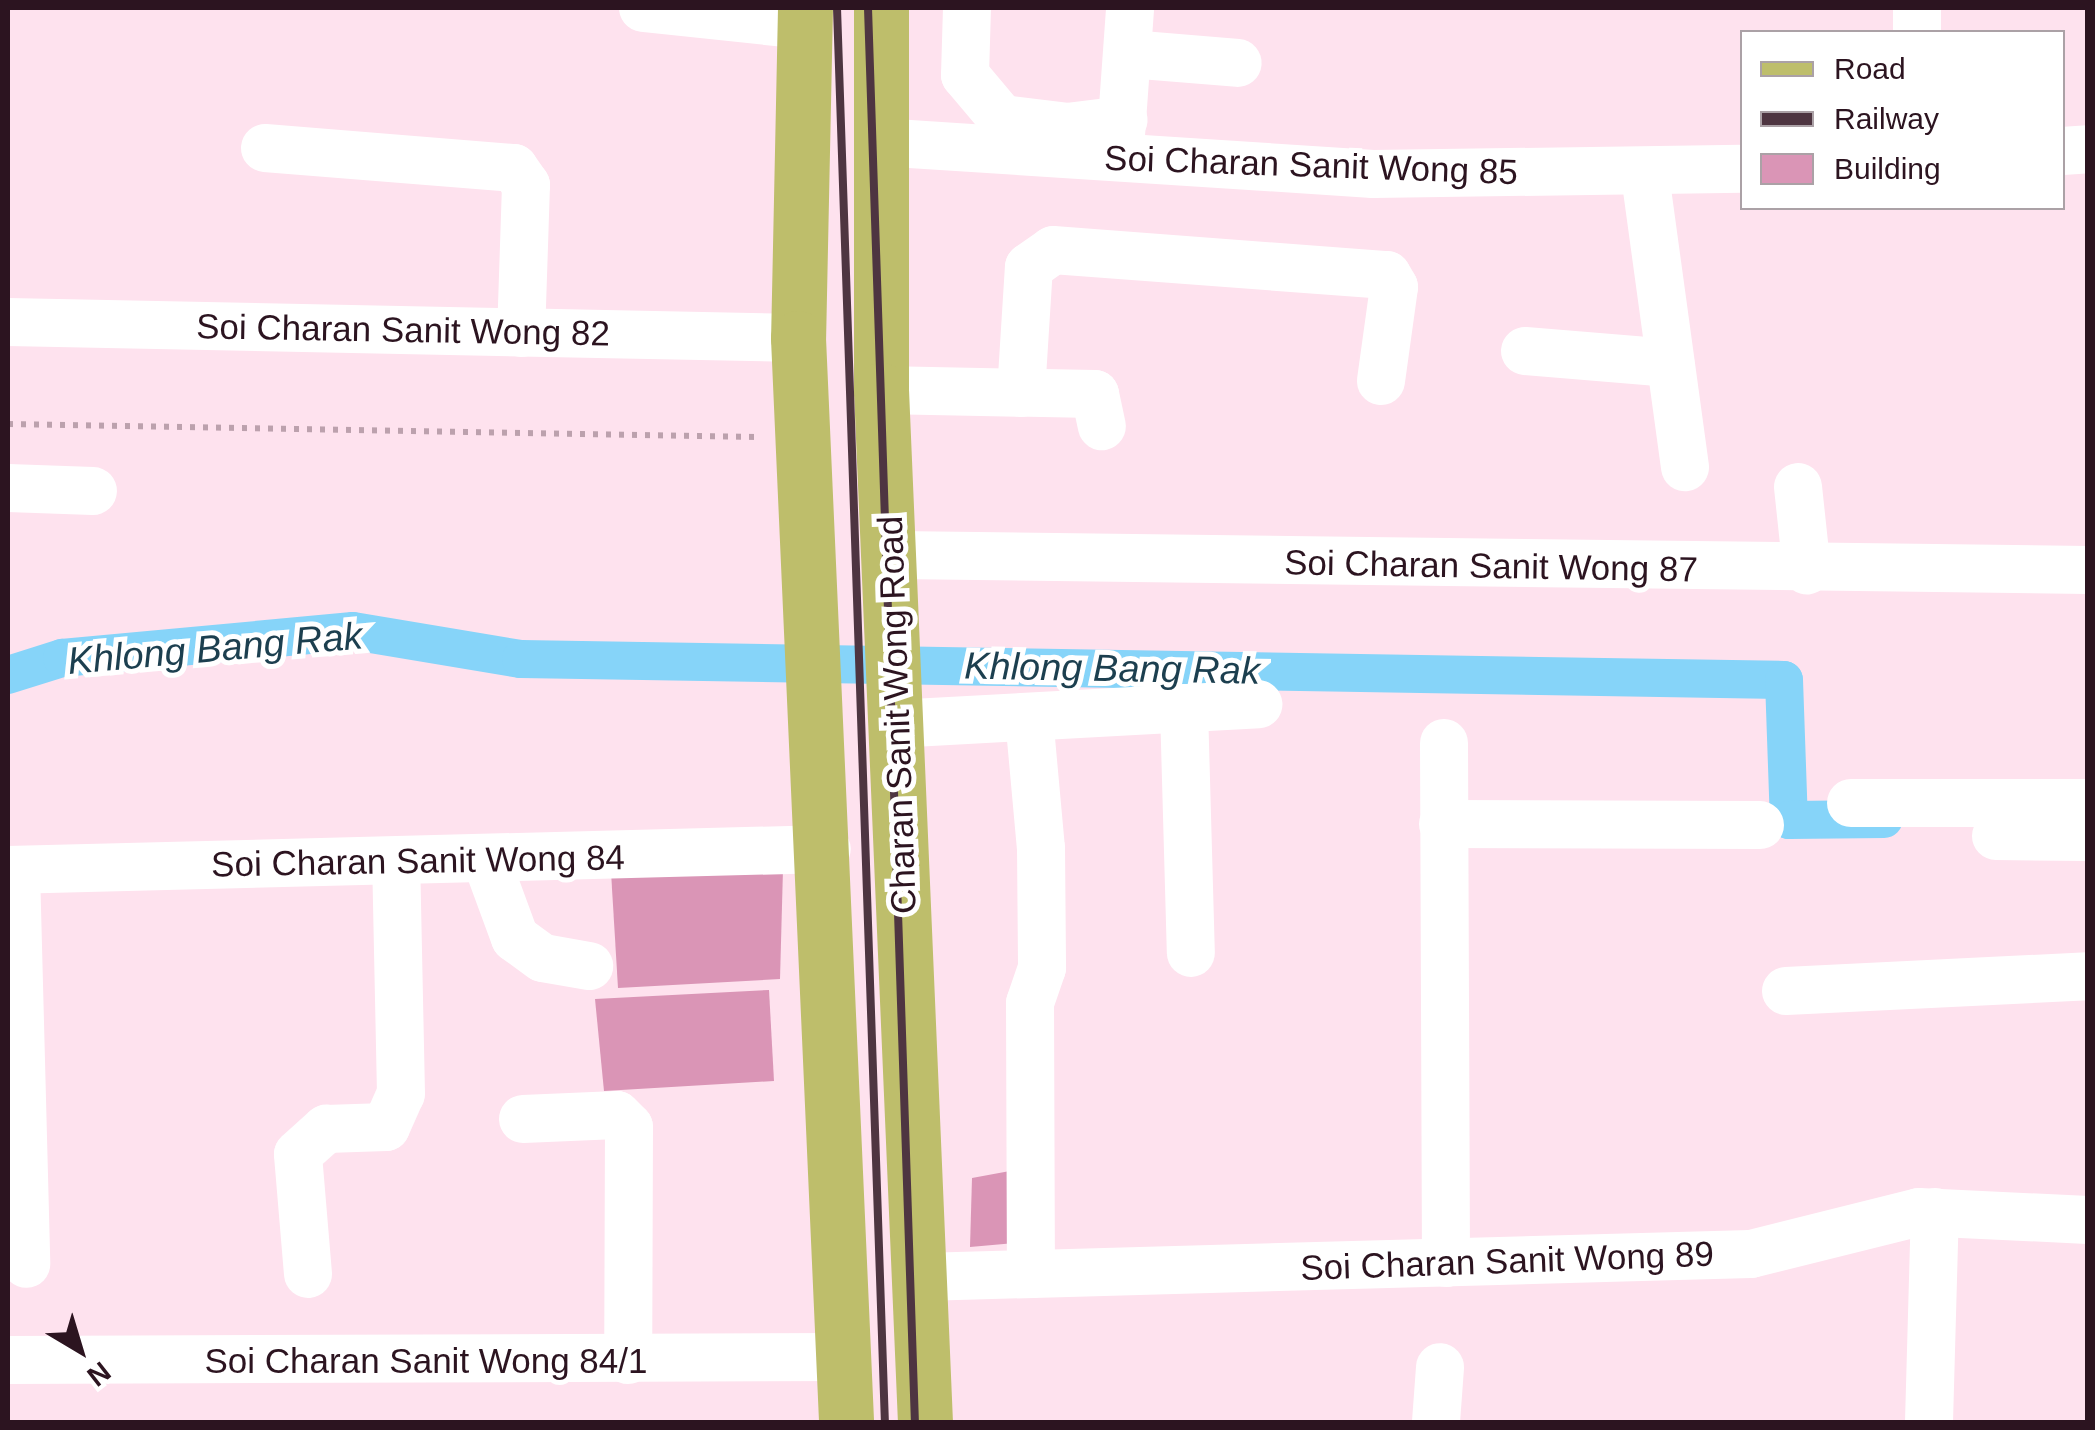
<!DOCTYPE html>
<html>
<head>
<meta charset="utf-8">
<style>
  body { margin:0 }
  #map { position:relative; width:2095px; height:1430px; overflow:hidden; background:#fee2ee; font-family:Helvetica,sans-serif }
  div>[style] { position:absolute }
  .canal>* { height:38px; margin:-19px; padding:0 19px; transform-origin:19px; border-radius:19px; background:#86d4f9 }
  .building>* { inset:0; background:#da95b6 }
  .path>* { height:6px; margin-top:-3px; transform-origin:0; background:repeating-linear-gradient(90deg,#bca1ad 0 5px,transparent 0 13px) }
  .minor>* { height:48px; margin:-24px; padding:0 24px; transform-origin:24px; border-radius:24px; background:#fff }
  .major>* { height:55px; margin:-27.5px; padding:0 27.5px; transform-origin:27.5px; border-radius:27.5px; background:#bebe6b }
  .rail>* { height:8px; margin:-4px; padding:0 4px; transform-origin:4px; border-radius:4px; background:#4e3541 }
  span { translate:-50% -50%; white-space:nowrap; text-align:center; line-height:1.15; -webkit-text-stroke:10px #fff; paint-order:stroke }
  .street-label { font-size:35px; color:#2c1420 }
  .water-label { font-size:38px; color:#1c3f4f; font-style:italic }
  .frame { position:absolute; inset:0; border:10px solid #2c1420; pointer-events:none }
  .legend { position:absolute; left:1740px; top:30px; width:325px; height:180px; box-sizing:border-box; background:#fff; border:2px solid #aba1a6; margin:0; padding:12px 18px; list-style:none; font-size:30px; color:#2c1420 }
  .legend li { display:flex; align-items:center; gap:20px; height:50px }
  .legend b { width:50px; border:2px solid #aba1a6 }
  .north { position:absolute; left:30px; top:1300px; width:100px; height:100px; -webkit-text-stroke:8px #fff; paint-order:stroke; rotate:142deg; font-size:28px; font-weight:700; line-height:40px; text-align:center; color:#2c1420 }
  .north::after { content:''; display:block; margin:auto; width:35px; height:45px; background:#2c1420; clip-path:polygon(50% 0,100% 100%,50% 72%,0 100%) }
</style>
</head>
<body>
<div id="map">
  <div class="canal">
    <i style="left:8px;top:675px;width:57px;rotate:-17.5deg"></i>
    <i style="left:62px;top:658px;width:292px;rotate:-5.3deg"></i>
    <i style="left:353px;top:631px;width:170px;rotate:9.5deg"></i>
    <i style="left:521px;top:659px;width:1263px;rotate:0.95deg"></i>
    <i style="left:1784px;top:680px;width:140px;rotate:88deg"></i>
    <i style="left:1789px;top:820px;width:95px;rotate:-0.6deg"></i>
  </div>
  <div class="building">
    <i style="clip-path:polygon(783px 869px,780px 979px,618px 988px,611px 872px)"></i>
    <i style="clip-path:polygon(769px 990px,774px 1081px,604px 1091px,595px 999px)"></i>
    <i style="clip-path:polygon(1021px 1169px,1015px 1243px,970px 1247px,972px 1178px)"></i>
  </div>
  <div class="path">
    <i style="left:8px;top:424px;width:749px;rotate:0.99deg"></i>
  </div>
  <div class="minor">
    <i style="left:643px;top:8px;width:164px;rotate:6deg"></i>
    <i style="left:967px;top:8px;width:67px;rotate:91.7deg"></i>
    <i style="left:965px;top:75px;width:57px;rotate:49.9deg"></i>
    <i style="left:1002px;top:119px;width:65px;rotate:7deg"></i>
    <i style="left:1067px;top:127px;width:57px;rotate:-7deg"></i>
    <i style="left:1917px;top:8px;width:24px;rotate:90deg"></i>
    <i style="left:1129px;top:54px;width:109px;rotate:4.7deg"></i>
    <i style="left:879px;top:142px;width:495px;rotate:3.7deg"></i>
    <i style="left:1373px;top:174px;width:369px;rotate:-0.8deg"></i>
    <i style="left:265px;top:148px;width:250px;rotate:4.6deg"></i>
    <i style="left:514px;top:168px;width:21px;rotate:55deg"></i>
    <i style="left:526px;top:185px;width:148px;rotate:91.9deg"></i>
    <i style="left:1120px;top:149px;width:141px;rotate:-85.9deg"></i>
    <i style="left:2062px;top:151px;width:26px;rotate:-4deg"></i>
    <i style="left:1645px;top:175px;width:295px;rotate:82.2deg"></i>
    <i style="left:8px;top:322px;width:790px;rotate:1.16deg"></i>
    <i style="left:1525px;top:351px;width:146px;rotate:4.7deg"></i>
    <i style="left:881px;top:390px;width:214px;rotate:1.1deg"></i>
    <i style="left:1095px;top:394px;width:33px;rotate:78deg"></i>
    <i style="left:1021px;top:393px;width:126px;rotate:-86.4deg"></i>
    <i style="left:1029px;top:267px;width:29px;rotate:-35deg"></i>
    <i style="left:1053px;top:250px;width:335px;rotate:4.3deg"></i>
    <i style="left:1387px;top:275px;width:14px;rotate:60deg"></i>
    <i style="left:1394px;top:287px;width:95px;rotate:97.9deg"></i>
    <i style="left:1798px;top:487px;width:84px;rotate:83.9deg"></i>
    <i style="left:8px;top:488px;width:85px;rotate:2deg"></i>
    <i style="left:895px;top:555px;width:1193px;rotate:0.72deg"></i>
    <i style="left:1184px;top:708px;width:245px;rotate:88.4deg"></i>
    <i style="left:1029px;top:717px;width:132px;rotate:84.8deg"></i>
    <i style="left:1041px;top:848px;width:120px;rotate:89.5deg"></i>
    <i style="left:1042px;top:968px;width:37px;rotate:109deg"></i>
    <i style="left:1030px;top:1003px;width:271px;rotate:89.8deg"></i>
    <i style="left:894px;top:724px;width:365px;rotate:-3.1deg"></i>
    <i style="left:1444px;top:743px;width:520px;rotate:89.78deg"></i>
    <i style="left:1851px;top:803px;width:237px"></i>
    <i style="left:1443px;top:824px;width:317px;rotate:0.2deg"></i>
    <i style="left:1996px;top:836px;width:92px;rotate:0.6deg"></i>
    <i style="left:487px;top:862px;width:81px;rotate:69.8deg"></i>
    <i style="left:515px;top:938px;width:34px;rotate:36deg"></i>
    <i style="left:543px;top:958px;width:47px;rotate:9.9deg"></i>
    <i style="left:8px;top:870px;width:819px;rotate:-1.47deg"></i>
    <i style="left:16px;top:870px;width:394px;rotate:88.5deg"></i>
    <i style="left:1786px;top:991px;width:302px;rotate:-2.8deg"></i>
    <i style="left:523px;top:1119px;width:94px;rotate:-2.4deg"></i>
    <i style="left:617px;top:1115px;width:17px;rotate:45deg"></i>
    <i style="left:629px;top:1127px;width:233px;rotate:90.2deg"></i>
    <i style="left:308px;top:1274px;width:120px;rotate:-94.8deg"></i>
    <i style="left:298px;top:1154px;width:38px;rotate:-42deg"></i>
    <i style="left:326px;top:1129px;width:60px;rotate:-1.9deg"></i>
    <i style="left:386px;top:1127px;width:36px;rotate:-66deg"></i>
    <i style="left:401px;top:1094px;width:232px;rotate:-91.2deg"></i>
    <i style="left:922px;top:1277px;width:829px;rotate:-1.59deg"></i>
    <i style="left:1751px;top:1254px;width:173px;rotate:-14deg"></i>
    <i style="left:1919px;top:1212px;width:169px;rotate:2.7deg"></i>
    <i style="left:8px;top:1360px;width:837px;rotate:-0.21deg"></i>
    <i style="left:1436px;top:1422px;width:55px;rotate:-85.8deg"></i>
    <i style="left:1929px;top:1422px;width:210px;rotate:-88.4deg"></i>
  </div>
  <div class="major">
    <i style="left:805px;top:8px;width:330px;rotate:91.2deg"></i>
    <i style="left:798px;top:338px;width:1085px;rotate:87.46deg"></i>
    <i style="left:881px;top:8px;width:382px;rotate:90deg"></i>
    <i style="left:881px;top:390px;width:1033px;rotate:87.56deg"></i>
  </div>
  <div class="rail">
    <i style="left:837px;top:8px;width:1415px;rotate:88.06deg"></i>
    <i style="left:868px;top:8px;width:1415px;rotate:88.1deg"></i>
  </div>
  <div class="street-label">
    <span style="left:1311px;top:165px;rotate:2deg">Soi Charan Sanit Wong 85</span>
    <span style="left:403px;top:330px;rotate:1deg">Soi Charan Sanit Wong 82</span>
    <span style="left:1491px;top:566px;rotate:1deg">Soi Charan Sanit Wong 87</span>
    <span style="left:897px;top:715px;rotate:-92deg">Charan Sanit Wong Road</span>
    <span style="left:418px;top:861px;rotate:-1deg">Soi Charan Sanit Wong 84</span>
    <span style="left:1507px;top:1261px;rotate:-2deg">Soi Charan Sanit Wong 89</span>
    <span style="left:426px;top:1361px">Soi Charan Sanit Wong 84/1</span>
  </div>
  <div class="water-label">
    <span style="left:215px;top:649px;rotate:-5deg">Khlong Bang Rak</span>
    <span style="left:1112px;top:669px;rotate:1deg">Khlong Bang Rak</span>
  </div>
  <div class="frame"></div>
  <ul class="legend">
  <li><b style="height:12px;background:#bebe6b"></b>Road</li>
  <li><b style="height:12px;background:#4e3541"></b>Railway</li>
  <li><b style="height:28px;background:#da95b6"></b>Building</li>
  </ul>
  <div class="north">N</div>
</div>
</body>
</html>
